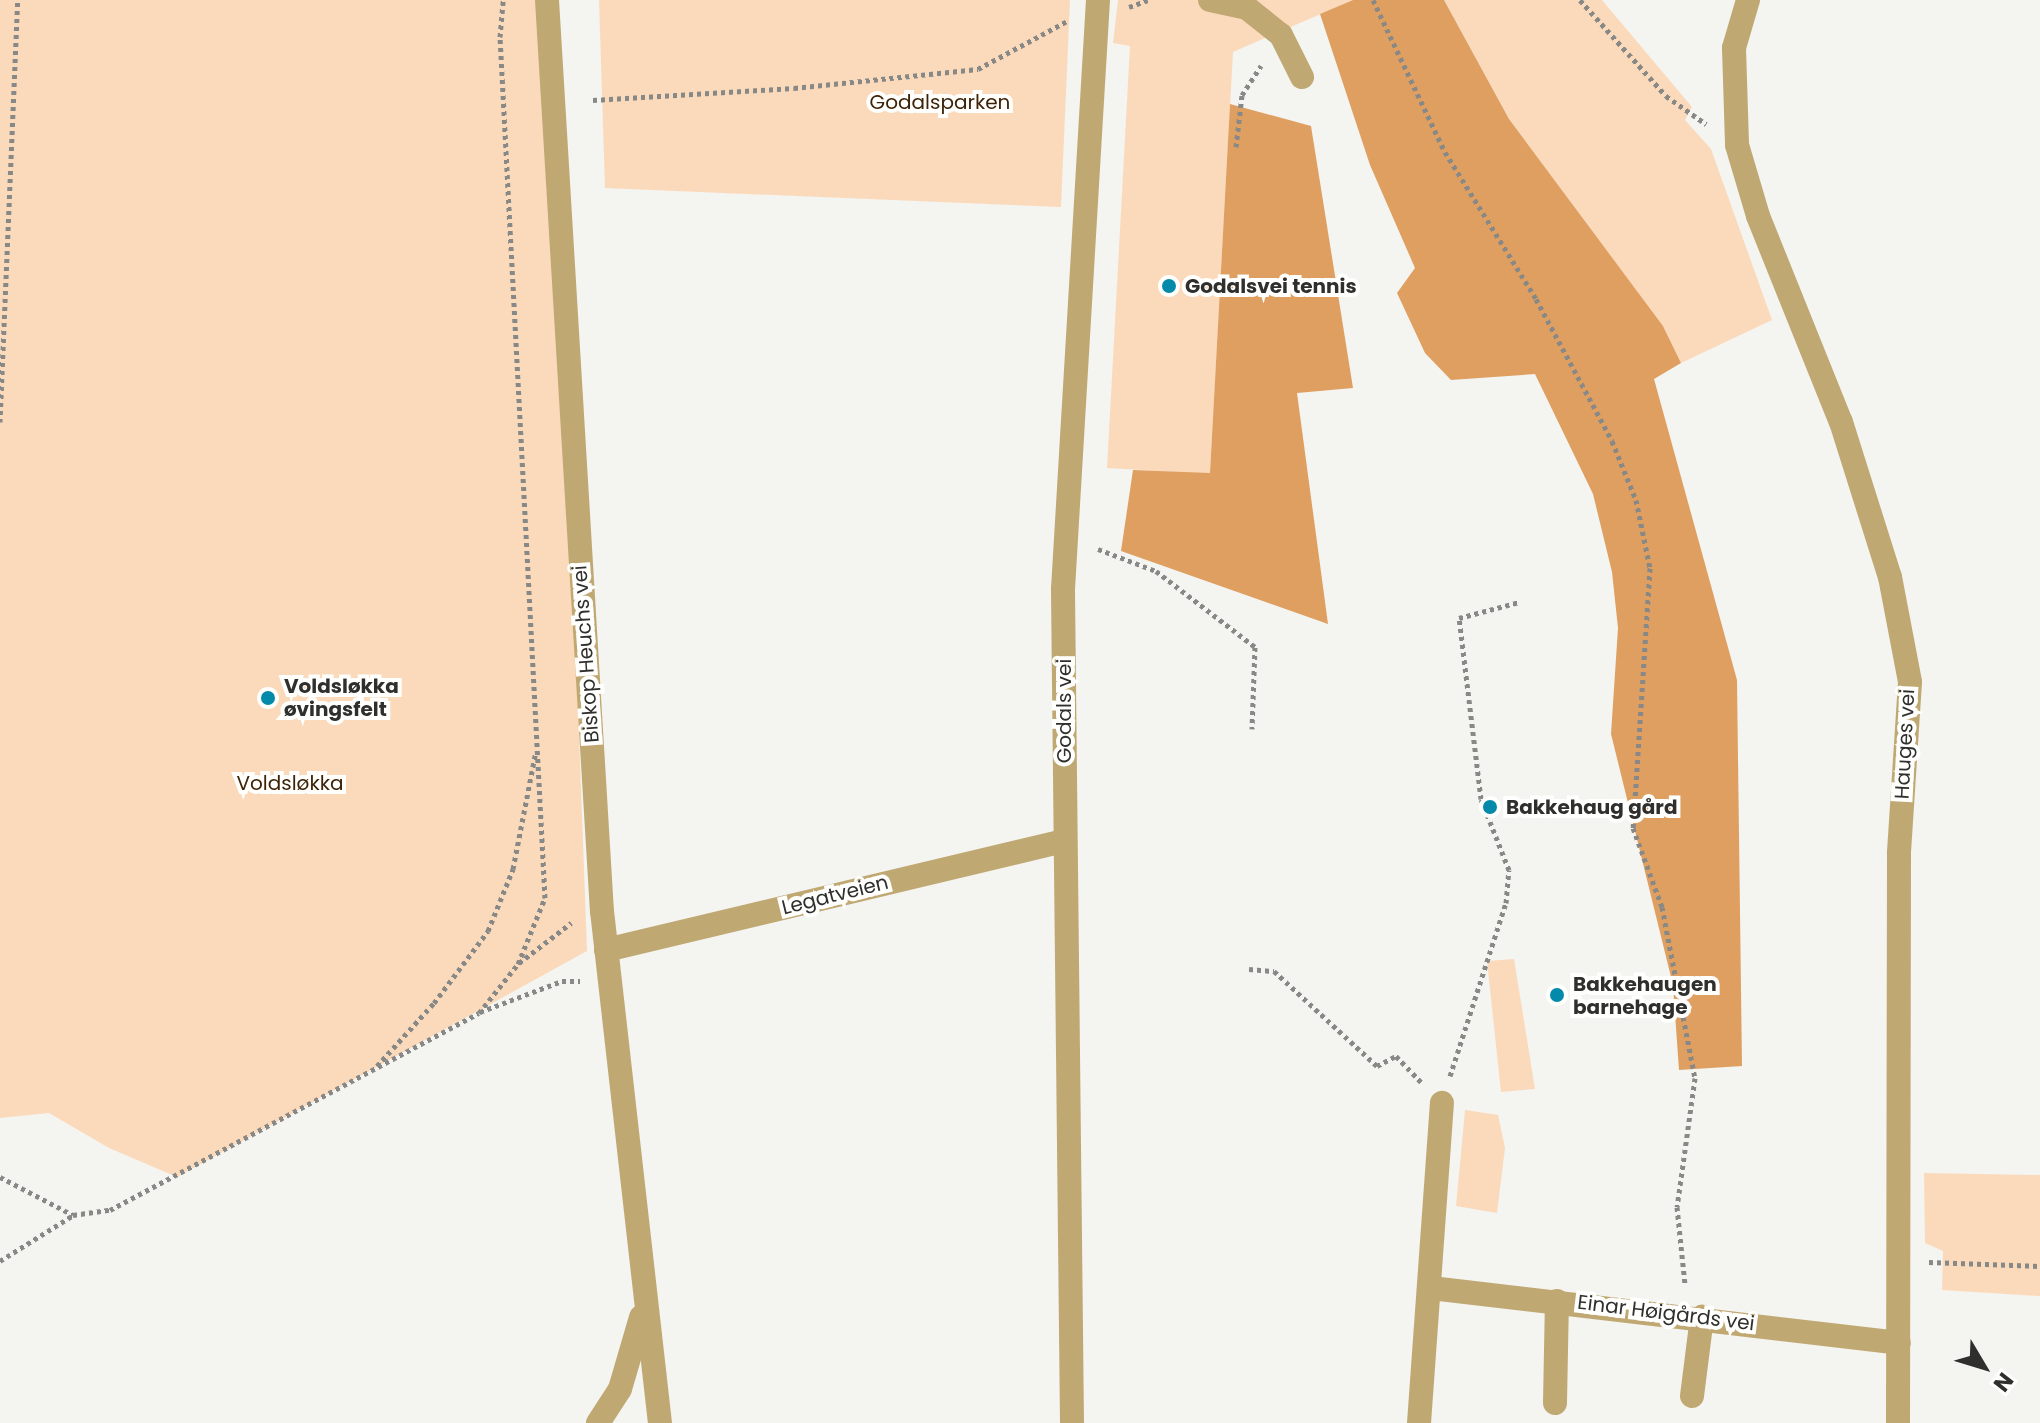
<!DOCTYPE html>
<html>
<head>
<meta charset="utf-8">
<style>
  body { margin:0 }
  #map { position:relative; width:2040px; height:1423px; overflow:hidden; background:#f4f4f0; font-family:Poppins,sans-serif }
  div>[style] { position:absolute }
  .green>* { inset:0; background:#fbdabc }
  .forest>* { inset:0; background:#df9f61 }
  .path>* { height:5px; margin-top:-2.5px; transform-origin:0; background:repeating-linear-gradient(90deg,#888886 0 4px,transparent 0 8px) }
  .minor>* { height:24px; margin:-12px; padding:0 12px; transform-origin:12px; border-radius:12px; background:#c0a873 }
  .dots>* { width:22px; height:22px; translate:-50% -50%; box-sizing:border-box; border:4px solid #fffffe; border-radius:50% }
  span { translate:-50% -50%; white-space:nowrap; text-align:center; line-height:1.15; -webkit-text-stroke:8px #fffffe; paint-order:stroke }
  .park-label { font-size:20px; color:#3d2307 }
  .poi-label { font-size:20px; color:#2f2f2e; font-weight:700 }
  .left { translate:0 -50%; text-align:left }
  .street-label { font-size:20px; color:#2f2f2e }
  .north { position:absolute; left:1944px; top:1327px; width:80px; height:80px; -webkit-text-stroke:6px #fffffe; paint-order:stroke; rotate:128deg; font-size:22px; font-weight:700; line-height:32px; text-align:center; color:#2f2f2e }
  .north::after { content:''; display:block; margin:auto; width:28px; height:36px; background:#2f2f2e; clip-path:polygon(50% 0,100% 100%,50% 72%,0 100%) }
</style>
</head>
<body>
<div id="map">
  <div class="green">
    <i style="clip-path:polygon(0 0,552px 0,587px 951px,177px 1177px,109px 1148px,49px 1113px,0 1118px)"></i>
    <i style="clip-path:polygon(599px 0,1070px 0,1061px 207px,605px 188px)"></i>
    <i style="clip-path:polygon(1118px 0,1353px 0,1233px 52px,1210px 474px,1107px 468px,1130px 46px,1113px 43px)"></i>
    <i style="clip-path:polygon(1444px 0,1602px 0,1692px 107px,1685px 120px,1711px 149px,1772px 320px,1681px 363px,1663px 326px,1509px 119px)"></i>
    <i style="clip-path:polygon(1514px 959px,1535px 1089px,1501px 1092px,1487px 961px)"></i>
    <i style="clip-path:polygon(1465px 1110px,1498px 1115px,1505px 1148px,1497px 1213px,1456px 1206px)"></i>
    <i style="clip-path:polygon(1924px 1173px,2040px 1175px,2040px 1296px,1942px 1290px,1943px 1251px,1925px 1243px)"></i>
  </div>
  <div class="forest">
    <i style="clip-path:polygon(1353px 0,1444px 0,1509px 119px,1663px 326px,1681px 363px,1654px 379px,1737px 680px,1742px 1066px,1679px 1070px,1673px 985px,1611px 734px,1618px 628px,1612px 572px,1593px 494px,1535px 374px,1451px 380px,1425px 353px,1397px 293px,1415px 268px,1370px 165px,1320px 14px)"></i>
    <i style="clip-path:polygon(1230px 104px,1311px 126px,1353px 388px,1297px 393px,1328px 624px,1121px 551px,1133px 470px,1210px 473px)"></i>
  </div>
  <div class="path">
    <i style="left:1373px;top:0;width:168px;rotate:64.7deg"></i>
    <i style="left:1445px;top:152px;width:173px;rotate:58.2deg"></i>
    <i style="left:1536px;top:299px;width:161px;rotate:61.8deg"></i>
    <i style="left:1612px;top:441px;width:64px;rotate:67.9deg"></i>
    <i style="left:1636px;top:500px;width:69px;rotate:78.4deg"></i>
    <i style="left:1650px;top:568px;width:261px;rotate:93.7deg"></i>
    <i style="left:1633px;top:828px;width:84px;rotate:69.8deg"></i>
    <i style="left:1662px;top:907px;width:174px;rotate:79.1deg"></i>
    <i style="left:1695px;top:1078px;width:130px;rotate:97.9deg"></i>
    <i style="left:1677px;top:1207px;width:78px;rotate:84.1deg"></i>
    <i style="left:1580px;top:0;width:129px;rotate:48.1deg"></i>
    <i style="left:1666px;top:96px;width:49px;rotate:35deg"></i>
    <i style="left:1129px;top:7px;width:20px;rotate:-20deg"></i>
    <i style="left:593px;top:100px;width:201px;rotate:-3.4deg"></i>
    <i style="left:794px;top:88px;width:185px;rotate:-5.9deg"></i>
    <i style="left:978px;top:69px;width:101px;rotate:-28.3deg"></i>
    <i style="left:1236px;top:147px;width:52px;rotate:-83.4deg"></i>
    <i style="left:1242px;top:95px;width:35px;rotate:-57deg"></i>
    <i style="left:0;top:422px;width:422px;rotate:-87.6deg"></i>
    <i style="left:1098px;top:549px;width:62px;rotate:20.8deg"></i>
    <i style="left:1156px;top:571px;width:125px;rotate:37.5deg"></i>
    <i style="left:1255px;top:647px;width:82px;rotate:92.1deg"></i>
    <i style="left:519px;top:963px;width:66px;rotate:-37.6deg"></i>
    <i style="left:1249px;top:969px;width:25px;rotate:5deg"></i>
    <i style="left:1274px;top:971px;width:140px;rotate:42.7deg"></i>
    <i style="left:1377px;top:1066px;width:21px;rotate:-28deg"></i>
    <i style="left:1396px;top:1056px;width:36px;rotate:46deg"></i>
    <i style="left:480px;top:1012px;width:88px;rotate:-20.7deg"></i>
    <i style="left:562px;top:981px;width:18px"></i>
    <i style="left:377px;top:1066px;width:85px;rotate:-47.9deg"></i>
    <i style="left:434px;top:1003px;width:90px;rotate:-53.1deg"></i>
    <i style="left:488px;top:931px;width:67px;rotate:-68deg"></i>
    <i style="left:513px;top:869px;width:120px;rotate:-79deg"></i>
    <i style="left:1450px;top:1076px;width:182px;rotate:-72.1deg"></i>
    <i style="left:1506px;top:903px;width:33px;rotate:-85deg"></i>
    <i style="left:1509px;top:870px;width:76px;rotate:-111.5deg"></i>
    <i style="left:1481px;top:799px;width:182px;rotate:-96.9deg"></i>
    <i style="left:1459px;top:618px;width:62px;rotate:-14.9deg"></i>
    <i style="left:0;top:1177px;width:82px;rotate:27.5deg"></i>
    <i style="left:73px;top:1215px;width:37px;rotate:-8deg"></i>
    <i style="left:110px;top:1210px;width:418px;rotate:-28.1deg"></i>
    <i style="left:479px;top:1013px;width:63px;rotate:-51.5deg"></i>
    <i style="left:518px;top:964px;width:71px;rotate:-67.8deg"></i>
    <i style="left:545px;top:898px;width:862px;rotate:-92.99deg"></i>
    <i style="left:500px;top:37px;width:37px;rotate:-85deg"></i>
    <i style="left:0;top:1261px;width:85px;rotate:-32deg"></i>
    <i style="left:1929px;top:1262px;width:111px;rotate:2.1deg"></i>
  </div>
  <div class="minor">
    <i style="left:547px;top:0;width:913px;rotate:86.55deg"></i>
    <i style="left:602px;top:911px;width:515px;rotate:83.54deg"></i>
    <i style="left:1210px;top:0;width:38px;rotate:12deg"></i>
    <i style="left:1247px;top:8px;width:43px;rotate:38.5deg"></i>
    <i style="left:1281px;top:35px;width:47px;rotate:63.4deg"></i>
    <i style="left:1748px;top:0;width:50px;rotate:106.3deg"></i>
    <i style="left:1734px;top:48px;width:97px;rotate:88.2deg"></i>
    <i style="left:1737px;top:145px;width:74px;rotate:73.5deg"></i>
    <i style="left:1758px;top:216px;width:222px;rotate:68.1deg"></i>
    <i style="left:1841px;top:422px;width:163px;rotate:72.5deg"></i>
    <i style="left:1890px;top:577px;width:107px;rotate:79.2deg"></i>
    <i style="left:1910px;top:682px;width:172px;rotate:93.7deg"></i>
    <i style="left:1899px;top:854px;width:569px;rotate:90.1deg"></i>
    <i style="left:606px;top:950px;width:471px;rotate:-13.4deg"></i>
    <i style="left:1431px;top:1288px;width:471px;rotate:6.7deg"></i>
    <i style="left:1692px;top:1396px;width:80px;rotate:-82.8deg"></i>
    <i style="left:1555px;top:1403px;width:102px;rotate:-88.9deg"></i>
    <i style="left:598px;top:1423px;width:40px;rotate:-57.1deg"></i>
    <i style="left:620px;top:1389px;width:75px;rotate:-73.7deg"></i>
    <i style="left:1072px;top:1423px;width:834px;rotate:-90.62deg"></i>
    <i style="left:1063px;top:589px;width:590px;rotate:-86.6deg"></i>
    <i style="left:1419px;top:1423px;width:321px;rotate:-85.9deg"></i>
  </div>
  <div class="dots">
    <i style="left:1169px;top:286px;background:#038aaa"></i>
    <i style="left:268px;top:698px;background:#038aaa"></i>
    <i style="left:1490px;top:807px;background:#038aaa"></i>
    <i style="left:1557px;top:995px;background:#038aaa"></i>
  </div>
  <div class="park-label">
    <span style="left:940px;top:102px">Godalsparken</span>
    <span style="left:290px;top:783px">Voldsløkka</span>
  </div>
  <div class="poi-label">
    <span class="left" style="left:1185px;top:286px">Godalsvei tennis</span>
    <span class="left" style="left:284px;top:698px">Voldsløkka<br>øvingsfelt</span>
    <span class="left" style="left:1506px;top:807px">Bakkehaug gård</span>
    <span class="left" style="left:1573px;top:996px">Bakkehaugen<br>barnehage</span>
  </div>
  <div class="street-label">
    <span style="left:586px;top:654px;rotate:-94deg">Biskop Heuchs vei</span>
    <span style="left:1064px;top:711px;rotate:-90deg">Godals vei</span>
    <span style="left:1905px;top:744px;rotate:-87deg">Hauges vei</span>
    <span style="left:835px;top:895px;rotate:-14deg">Legatveien</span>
    <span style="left:1666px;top:1313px;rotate:7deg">Einar Høigårds vei</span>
  </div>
  <div class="north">N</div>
</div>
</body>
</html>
